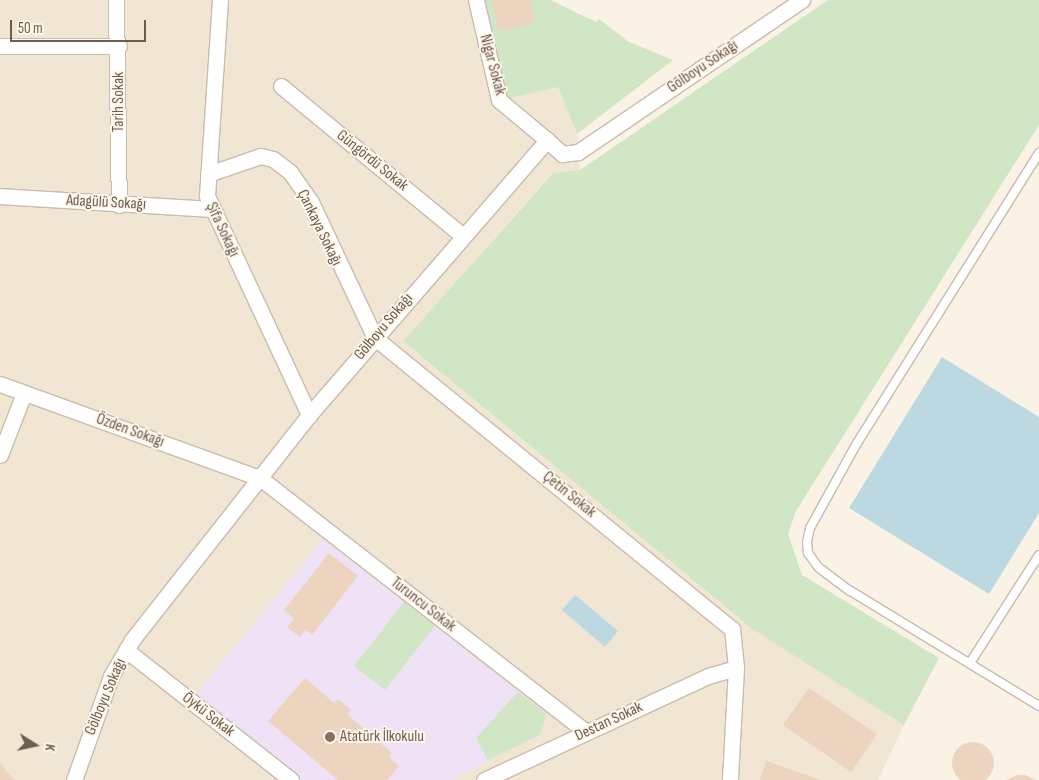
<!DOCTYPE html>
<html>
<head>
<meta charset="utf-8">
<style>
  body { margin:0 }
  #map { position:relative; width:1039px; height:780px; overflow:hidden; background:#faf3e5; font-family:"Sofia Sans Condensed",sans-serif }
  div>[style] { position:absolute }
  .residential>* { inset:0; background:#f1e5d4 }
  .education>* { inset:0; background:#f0e2f6 }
  .green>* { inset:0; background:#d0e6c5 }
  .water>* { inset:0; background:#bcd9e1 }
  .building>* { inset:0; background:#ecd4bf }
  .round { border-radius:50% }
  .roads { filter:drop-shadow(1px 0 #cabbac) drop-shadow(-1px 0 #cabbac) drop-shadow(0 1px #cabbac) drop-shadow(0 -1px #cabbac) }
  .lane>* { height:8px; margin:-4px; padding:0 4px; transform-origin:4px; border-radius:4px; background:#fff }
  .street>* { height:15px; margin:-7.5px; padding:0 7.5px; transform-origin:7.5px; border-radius:7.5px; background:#fff }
  .dots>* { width:14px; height:14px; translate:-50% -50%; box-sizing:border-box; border:2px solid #fdf7eb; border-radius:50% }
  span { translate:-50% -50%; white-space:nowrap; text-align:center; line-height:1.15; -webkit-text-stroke:4px #fdf7eb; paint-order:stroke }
  .street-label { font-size:16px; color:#705c4d }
  .education-label { font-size:16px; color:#785e54 }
  .left { translate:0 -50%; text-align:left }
  .north { position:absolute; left:10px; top:720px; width:50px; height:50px; -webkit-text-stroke:4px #fdf7eb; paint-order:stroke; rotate:100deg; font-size:14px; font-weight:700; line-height:20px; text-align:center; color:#705c4d }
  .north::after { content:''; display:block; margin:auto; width:18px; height:22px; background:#705c4d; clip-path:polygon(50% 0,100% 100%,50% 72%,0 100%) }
  .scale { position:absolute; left:10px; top:20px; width:136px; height:22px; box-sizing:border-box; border:2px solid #705c4d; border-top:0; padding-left:6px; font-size:15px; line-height:18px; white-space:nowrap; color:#705c4d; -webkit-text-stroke:4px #fdf7eb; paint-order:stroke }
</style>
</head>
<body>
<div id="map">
  <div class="residential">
    <i style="clip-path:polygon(0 0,483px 0,506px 99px,558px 87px,577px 134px,580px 170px,552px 173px,403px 341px,742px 621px,904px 725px,878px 780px,0 780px)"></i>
  </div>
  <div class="education">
    <i style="clip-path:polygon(323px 539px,546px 713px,541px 734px,450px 780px,299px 780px,194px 697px)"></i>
  </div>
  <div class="green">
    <i style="clip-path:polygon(483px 0,550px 0,596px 22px,599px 19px,629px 42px,673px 60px,577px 134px,558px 87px,506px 99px)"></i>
    <i style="clip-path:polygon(828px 0,1039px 0,1039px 125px,796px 511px,788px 534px,802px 575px,939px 658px,904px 725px,751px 628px,403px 341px,553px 173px,580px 170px)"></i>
    <i style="clip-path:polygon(404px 602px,435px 626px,385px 690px,354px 666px)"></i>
    <i style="clip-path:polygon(518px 692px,546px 713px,541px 734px,488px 760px,476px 738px)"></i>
  </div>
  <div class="water">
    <i style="clip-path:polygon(942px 357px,1039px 417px,1039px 513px,989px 594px,849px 508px)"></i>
    <i style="clip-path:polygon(575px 595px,618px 631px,605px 647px,562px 610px)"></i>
  </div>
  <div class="building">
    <i style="clip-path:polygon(492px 0,530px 0,535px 23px,498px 31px)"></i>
    <i style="clip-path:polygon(329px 553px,358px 576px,312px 635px,305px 630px,300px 637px,287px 627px,294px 619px,284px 610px)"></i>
    <i style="clip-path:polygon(305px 678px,334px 703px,338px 699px,351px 710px,347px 714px,392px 753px,389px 757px,399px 766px,387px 780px,338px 780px,268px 721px)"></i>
    <i style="clip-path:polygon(809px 688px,877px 734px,851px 772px,783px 725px)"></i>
    <i class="round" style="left:952px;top:742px;width:42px;height:42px"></i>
    <i style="clip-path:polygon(766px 761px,821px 780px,760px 780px)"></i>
    <i style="clip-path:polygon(0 763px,14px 780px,0 780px)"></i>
    <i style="clip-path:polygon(1017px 775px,1025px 775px,1037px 780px,1007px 780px)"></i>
  </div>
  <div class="roads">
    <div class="lane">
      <i style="left:1039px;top:153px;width:342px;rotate:122.1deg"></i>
      <i style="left:857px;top:443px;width:97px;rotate:118.9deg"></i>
      <i style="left:810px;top:528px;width:14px;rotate:102deg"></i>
      <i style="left:807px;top:542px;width:11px;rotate:85deg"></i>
      <i style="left:808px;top:553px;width:17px;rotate:54deg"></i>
      <i style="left:818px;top:567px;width:39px;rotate:37deg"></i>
      <i style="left:849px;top:590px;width:223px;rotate:31.4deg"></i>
      <i style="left:970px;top:663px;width:128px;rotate:-57.4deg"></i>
    </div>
    <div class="street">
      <i style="left:116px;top:0;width:205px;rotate:89.2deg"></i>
      <i style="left:220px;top:0;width:196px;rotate:93.8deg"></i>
      <i style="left:207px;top:196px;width:242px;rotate:65deg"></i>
      <i style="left:476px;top:0;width:103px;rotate:77deg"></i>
      <i style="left:499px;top:100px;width:62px;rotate:39.8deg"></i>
      <i style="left:0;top:46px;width:119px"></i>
      <i style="left:281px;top:86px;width:234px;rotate:39.5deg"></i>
      <i style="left:208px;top:174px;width:56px;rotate:-18.8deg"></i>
      <i style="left:261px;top:156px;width:12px;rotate:14deg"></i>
      <i style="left:273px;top:159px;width:21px;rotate:37deg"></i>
      <i style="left:290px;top:172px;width:37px;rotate:55deg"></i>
      <i style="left:311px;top:202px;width:150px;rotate:64.8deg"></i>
      <i style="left:375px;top:338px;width:461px;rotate:39.2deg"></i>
      <i style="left:732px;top:629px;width:39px;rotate:84deg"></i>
      <i style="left:736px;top:668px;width:112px;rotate:93.1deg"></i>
      <i style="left:0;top:196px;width:213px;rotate:3.5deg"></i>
      <i style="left:0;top:384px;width:276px;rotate:19.9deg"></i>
      <i style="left:260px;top:478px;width:413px;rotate:37.9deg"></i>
      <i style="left:0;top:455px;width:66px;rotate:-68.8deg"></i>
      <i style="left:126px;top:650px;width:210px;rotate:38.2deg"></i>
      <i style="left:74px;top:780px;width:110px;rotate:-70.4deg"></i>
      <i style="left:111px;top:676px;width:42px;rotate:-59.7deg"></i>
      <i style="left:132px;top:640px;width:286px;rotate:-51.8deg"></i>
      <i style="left:309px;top:415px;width:364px;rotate:-49.1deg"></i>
      <i style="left:547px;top:140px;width:21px;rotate:43deg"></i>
      <i style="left:562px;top:154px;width:16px;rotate:-7deg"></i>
      <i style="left:578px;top:152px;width:271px;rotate:-34.2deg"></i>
      <i style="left:484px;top:780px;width:247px;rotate:-24.9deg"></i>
      <i style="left:708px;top:676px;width:29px;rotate:-16deg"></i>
    </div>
  </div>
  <div class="dots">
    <i style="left:330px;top:737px;background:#8d6e63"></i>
  </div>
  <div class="street-label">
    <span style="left:492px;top:65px;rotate:75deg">Nigar Sokak</span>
    <span style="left:703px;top:67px;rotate:-34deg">Gölboyu Sokağı</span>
    <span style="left:119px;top:102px;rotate:-90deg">Tarih Sokak</span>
    <span style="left:372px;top:161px;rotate:39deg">Güngördü Sokak</span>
    <span style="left:106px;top:203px;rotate:3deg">Adagülü Sokağı</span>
    <span style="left:319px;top:228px;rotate:64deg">Çankaya Sokağı</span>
    <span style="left:222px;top:230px;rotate:65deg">Şifa Sokağı</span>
    <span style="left:384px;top:327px;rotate:-50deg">Gölboyu Sokağı</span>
    <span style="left:130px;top:431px;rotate:20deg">Özden Sokağı</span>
    <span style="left:569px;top:495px;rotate:39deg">Çetin Sokak</span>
    <span style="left:423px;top:605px;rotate:38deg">Turuncu Sokak</span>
    <span style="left:106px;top:697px;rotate:-67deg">Gölboyu Sokağı</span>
    <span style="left:208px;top:715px;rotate:38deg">Öykü Sokak</span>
    <span style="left:609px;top:722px;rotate:-25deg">Destan Sokak</span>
  </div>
  <div class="education-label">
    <span class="left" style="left:340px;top:737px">Atatürk İlkokulu</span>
  </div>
  <div class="north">K</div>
  <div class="scale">50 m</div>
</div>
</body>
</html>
